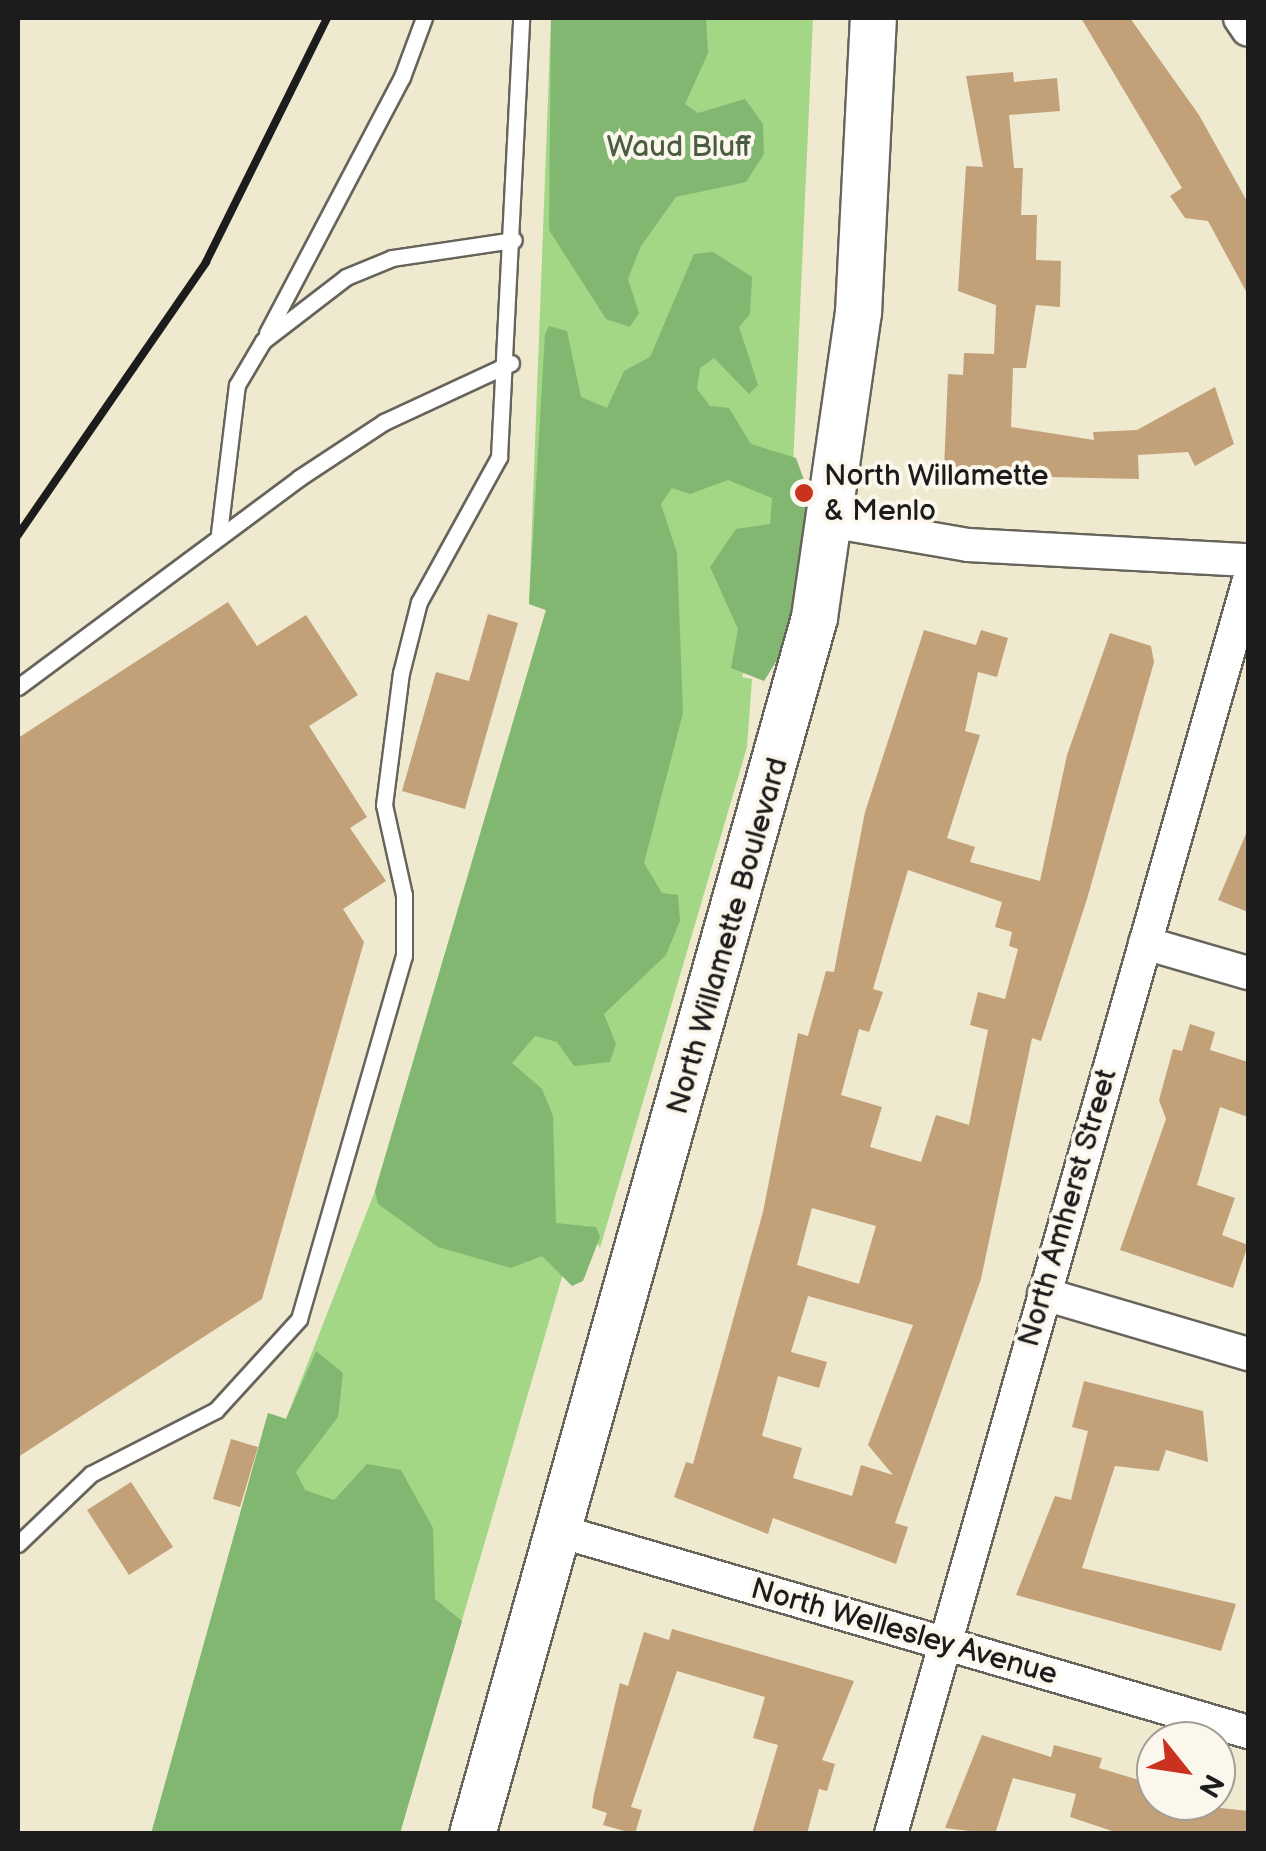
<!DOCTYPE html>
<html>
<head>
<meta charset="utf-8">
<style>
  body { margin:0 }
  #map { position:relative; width:1266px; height:1851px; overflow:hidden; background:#efe9cf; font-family:"Balsamiq Sans",sans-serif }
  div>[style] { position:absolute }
  .green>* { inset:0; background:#a3d685 }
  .forest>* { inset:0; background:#82b772 }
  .building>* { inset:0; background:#c2a178 }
  .roads { filter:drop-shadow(2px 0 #66645b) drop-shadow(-2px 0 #66645b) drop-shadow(0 2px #66645b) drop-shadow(0 -2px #66645b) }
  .service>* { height:15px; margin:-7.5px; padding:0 7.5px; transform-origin:7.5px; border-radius:7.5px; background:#fff }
  .minor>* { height:32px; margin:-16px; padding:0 16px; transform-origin:16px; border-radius:16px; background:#fff }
  .secondary>* { height:45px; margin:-22.5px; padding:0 22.5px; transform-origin:22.5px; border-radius:22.5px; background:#fff }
  .rail>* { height:8px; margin:-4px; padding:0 4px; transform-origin:4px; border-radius:4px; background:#1c1c1c }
  .dots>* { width:28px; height:28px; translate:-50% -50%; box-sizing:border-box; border:5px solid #fbf7ec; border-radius:50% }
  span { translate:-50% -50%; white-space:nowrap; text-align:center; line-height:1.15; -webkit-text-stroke:8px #fbf7ec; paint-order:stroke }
  .park-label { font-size:30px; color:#4b5d41 }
  .poi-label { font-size:30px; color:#1c1c1c }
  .left { translate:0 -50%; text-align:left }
  .street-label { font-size:30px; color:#1c1c1c }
  .frame { position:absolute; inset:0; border:20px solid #1c1c1c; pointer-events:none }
  .north { position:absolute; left:1136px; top:1721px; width:100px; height:100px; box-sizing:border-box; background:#fbf7ec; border:2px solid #a29f99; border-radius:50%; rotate:120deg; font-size:28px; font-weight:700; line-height:40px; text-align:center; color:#1c1c1c }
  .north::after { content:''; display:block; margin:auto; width:35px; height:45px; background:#c8321e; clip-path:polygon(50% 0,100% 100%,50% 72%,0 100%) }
</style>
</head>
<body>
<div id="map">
  <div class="green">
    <i style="clip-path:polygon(551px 18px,813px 18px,792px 490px,742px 677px,752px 679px,747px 747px,600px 1248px,586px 1225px,576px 1229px,400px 1833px,151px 1834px,268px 1413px,286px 1419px,375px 1191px,546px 610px,529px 604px)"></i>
  </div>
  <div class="forest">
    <i style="clip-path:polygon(551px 18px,706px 18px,708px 53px,685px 104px,698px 113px,745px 99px,763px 124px,764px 154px,746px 182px,676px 197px,641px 246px,628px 279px,639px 313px,630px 327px,606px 319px,549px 230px)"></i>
    <i style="clip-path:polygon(713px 252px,752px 277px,750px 314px,739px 327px,758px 385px,749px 394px,714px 358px,700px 368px,697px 389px,710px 406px,729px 408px,751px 444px,796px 458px,812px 502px,784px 649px,764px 681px,731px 668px,738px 629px,710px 567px,736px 529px,770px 524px,772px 498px,728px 480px,690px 494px,672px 488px,661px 504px,677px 553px,683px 713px,644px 863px,662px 893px,678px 895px,680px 921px,666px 955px,604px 1014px,616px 1044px,610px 1062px,574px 1066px,557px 1042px,535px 1036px,512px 1063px,542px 1089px,553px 1116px,556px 1223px,596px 1227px,600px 1237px,583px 1281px,572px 1286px,542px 1256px,511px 1268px,438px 1247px,378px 1204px,375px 1191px,546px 610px,529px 604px,545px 334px,549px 326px,567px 331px,581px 397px,607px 408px,624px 371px,650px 357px,694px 254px)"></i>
    <i style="clip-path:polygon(316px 1351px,343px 1373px,338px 1417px,296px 1472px,305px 1490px,334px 1500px,367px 1464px,401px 1470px,433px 1528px,435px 1599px,462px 1621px,400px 1833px,151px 1834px,268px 1413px,286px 1419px)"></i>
  </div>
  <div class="building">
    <i style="clip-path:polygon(1081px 18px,1130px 18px,1199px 115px,1248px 203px,1248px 295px,1208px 221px,1185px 218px,1170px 196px,1182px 188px)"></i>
    <i style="clip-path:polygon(1013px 72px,1014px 82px,1057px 78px,1060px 111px,1009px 115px,1014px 168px,1023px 168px,1021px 215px,1037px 215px,1036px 260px,1061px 261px,1060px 307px,1036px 305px,1026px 368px,1013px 368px,1011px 427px,1094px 440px,1093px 432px,1137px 430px,1215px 387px,1234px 444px,1195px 466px,1188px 452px,1138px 455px,1139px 479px,1006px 476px,1005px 484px,944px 470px,948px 374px,963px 375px,964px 353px,994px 354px,996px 305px,958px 291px,966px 166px,983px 167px,966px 76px)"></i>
    <i style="clip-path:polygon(228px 602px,257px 646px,306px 615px,358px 695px,309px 726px,367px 817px,350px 828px,386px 881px,343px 909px,364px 942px,262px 1299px,18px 1457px,18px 738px)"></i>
    <i style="clip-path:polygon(488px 614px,518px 623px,465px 809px,402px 791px,436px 672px,469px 681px)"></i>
    <i style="clip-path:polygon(evenodd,924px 630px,976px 645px,981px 630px,1008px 638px,997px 677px,978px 672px,965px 731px,980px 735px,947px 838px,975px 847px,970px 862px,1040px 881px,1067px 755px,1110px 633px,1151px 646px,1154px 662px,1087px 899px,1041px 1041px,1032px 1038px,981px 1279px,895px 1523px,908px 1527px,896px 1564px,773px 1518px,768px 1534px,674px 1497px,686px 1462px,693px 1464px,763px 1212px,798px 1033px,808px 1036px,826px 971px,834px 972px,865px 812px,924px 630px,908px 870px,1002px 902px,995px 927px,1012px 932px,1009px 946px,1018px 949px,1005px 999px,978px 992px,970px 1025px,988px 1030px,969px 1125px,936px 1115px,921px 1162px,870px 1147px,882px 1107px,841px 1095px,859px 1029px,869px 1032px,883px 992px,873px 989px,908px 870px,924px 630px,812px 1208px,876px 1226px,859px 1284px,797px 1265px,812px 1208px,924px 630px,808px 1296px,913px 1325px,868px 1445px,893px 1475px,861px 1465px,852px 1496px,793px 1478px,802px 1448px,762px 1436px,778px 1376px,819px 1388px,827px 1362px,791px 1352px,808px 1296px)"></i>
    <i style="clip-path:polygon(1248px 829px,1248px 912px,1218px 900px)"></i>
    <i style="clip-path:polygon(1190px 1024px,1215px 1032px,1210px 1050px,1248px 1062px,1248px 1117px,1220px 1107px,1197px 1185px,1235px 1198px,1222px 1235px,1248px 1245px,1233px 1288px,1120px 1250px,1166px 1119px,1159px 1100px,1173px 1049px,1182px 1051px)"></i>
    <i style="clip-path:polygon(1084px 1381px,1203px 1411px,1208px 1462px,1166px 1450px,1159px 1471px,1115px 1466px,1082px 1568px,1236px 1604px,1221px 1651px,1016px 1595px,1055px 1496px,1071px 1500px,1088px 1431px,1072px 1427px)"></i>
    <i style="clip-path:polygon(231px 1439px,258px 1447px,240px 1507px,213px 1499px)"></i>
    <i style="clip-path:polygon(131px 1482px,173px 1547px,129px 1575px,87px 1510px)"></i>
    <i style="clip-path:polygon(672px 1629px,854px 1681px,822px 1760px,835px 1764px,827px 1791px,819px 1789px,807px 1834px,752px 1834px,778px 1745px,753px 1738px,765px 1697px,677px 1671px,631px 1807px,642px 1810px,635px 1834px,603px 1825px,607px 1813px,592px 1808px,594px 1794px,620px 1683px,628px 1686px,644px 1632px,669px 1640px)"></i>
    <i style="clip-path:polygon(982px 1735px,1051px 1757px,1054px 1745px,1102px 1758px,1099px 1768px,1156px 1785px,1156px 1801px,1248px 1811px,1248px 1834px,1121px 1834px,1070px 1817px,1076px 1794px,1013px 1778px,995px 1834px,945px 1828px)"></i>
  </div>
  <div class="roads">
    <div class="service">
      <i style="left:267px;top:333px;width:289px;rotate:-62.2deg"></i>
      <i style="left:402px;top:77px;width:63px;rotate:-69.6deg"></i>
      <i style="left:219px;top:533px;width:149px;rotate:-83.1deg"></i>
      <i style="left:237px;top:385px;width:51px;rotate:-59.4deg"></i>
      <i style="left:263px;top:341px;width:105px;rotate:-37.6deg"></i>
      <i style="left:346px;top:277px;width:50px;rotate:-22.4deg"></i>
      <i style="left:392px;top:258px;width:123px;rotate:-8.4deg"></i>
      <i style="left:18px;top:687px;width:350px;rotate:-36.6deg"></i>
      <i style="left:299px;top:478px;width:102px;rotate:-33.4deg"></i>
      <i style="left:384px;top:422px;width:140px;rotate:-24.9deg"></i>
      <i style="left:18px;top:1544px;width:101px;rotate:-43.8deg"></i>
      <i style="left:91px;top:1474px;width:140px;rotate:-27.1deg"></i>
      <i style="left:216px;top:1410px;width:123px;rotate:-47.6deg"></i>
      <i style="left:299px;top:1319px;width:378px;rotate:-73.9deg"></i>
      <i style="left:404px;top:956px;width:61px;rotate:-90deg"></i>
      <i style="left:404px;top:895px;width:92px;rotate:-102.5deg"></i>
      <i style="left:384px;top:805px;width:133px;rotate:-82.7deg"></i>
      <i style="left:401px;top:673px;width:73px;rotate:-75.8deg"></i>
      <i style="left:419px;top:602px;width:166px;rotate:-61.1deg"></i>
      <i style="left:499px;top:457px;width:440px;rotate:-87.1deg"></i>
    </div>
    <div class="minor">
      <i style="left:1240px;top:18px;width:14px;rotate:56deg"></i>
      <i style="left:835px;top:522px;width:135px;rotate:9.8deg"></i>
      <i style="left:968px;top:545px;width:280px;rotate:3.1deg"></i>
      <i style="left:1145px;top:943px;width:107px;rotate:16.2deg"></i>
      <i style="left:1044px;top:1294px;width:213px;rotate:16.4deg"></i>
      <i style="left:559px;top:1531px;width:718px;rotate:16.26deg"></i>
      <i style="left:891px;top:1834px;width:1301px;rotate:-74.07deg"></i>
    </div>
    <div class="secondary">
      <i style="left:472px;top:1834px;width:1264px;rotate:-74.3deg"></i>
      <i style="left:814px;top:617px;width:308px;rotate:-81.8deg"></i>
      <i style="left:858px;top:312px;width:294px;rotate:-87.1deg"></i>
    </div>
  </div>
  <div class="rail">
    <i style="left:18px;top:535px;width:331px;rotate:-55.4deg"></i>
    <i style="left:206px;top:262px;width:272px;rotate:-63.6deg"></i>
  </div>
  <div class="dots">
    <i style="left:804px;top:493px;background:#c8321e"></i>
  </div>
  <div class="park-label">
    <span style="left:679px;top:147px">Waud Bluff</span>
  </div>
  <div class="poi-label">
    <span class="left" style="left:824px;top:493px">North Willamette<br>&amp; Menlo</span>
  </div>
  <div class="street-label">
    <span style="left:728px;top:936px;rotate:-74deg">North Willamette Boulevard</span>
    <span style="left:1068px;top:1208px;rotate:-74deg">North Amherst Street</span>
    <span style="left:904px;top:1632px;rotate:16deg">North Wellesley Avenue</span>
  </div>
  <div class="frame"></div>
  <div class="north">N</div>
</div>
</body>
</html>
